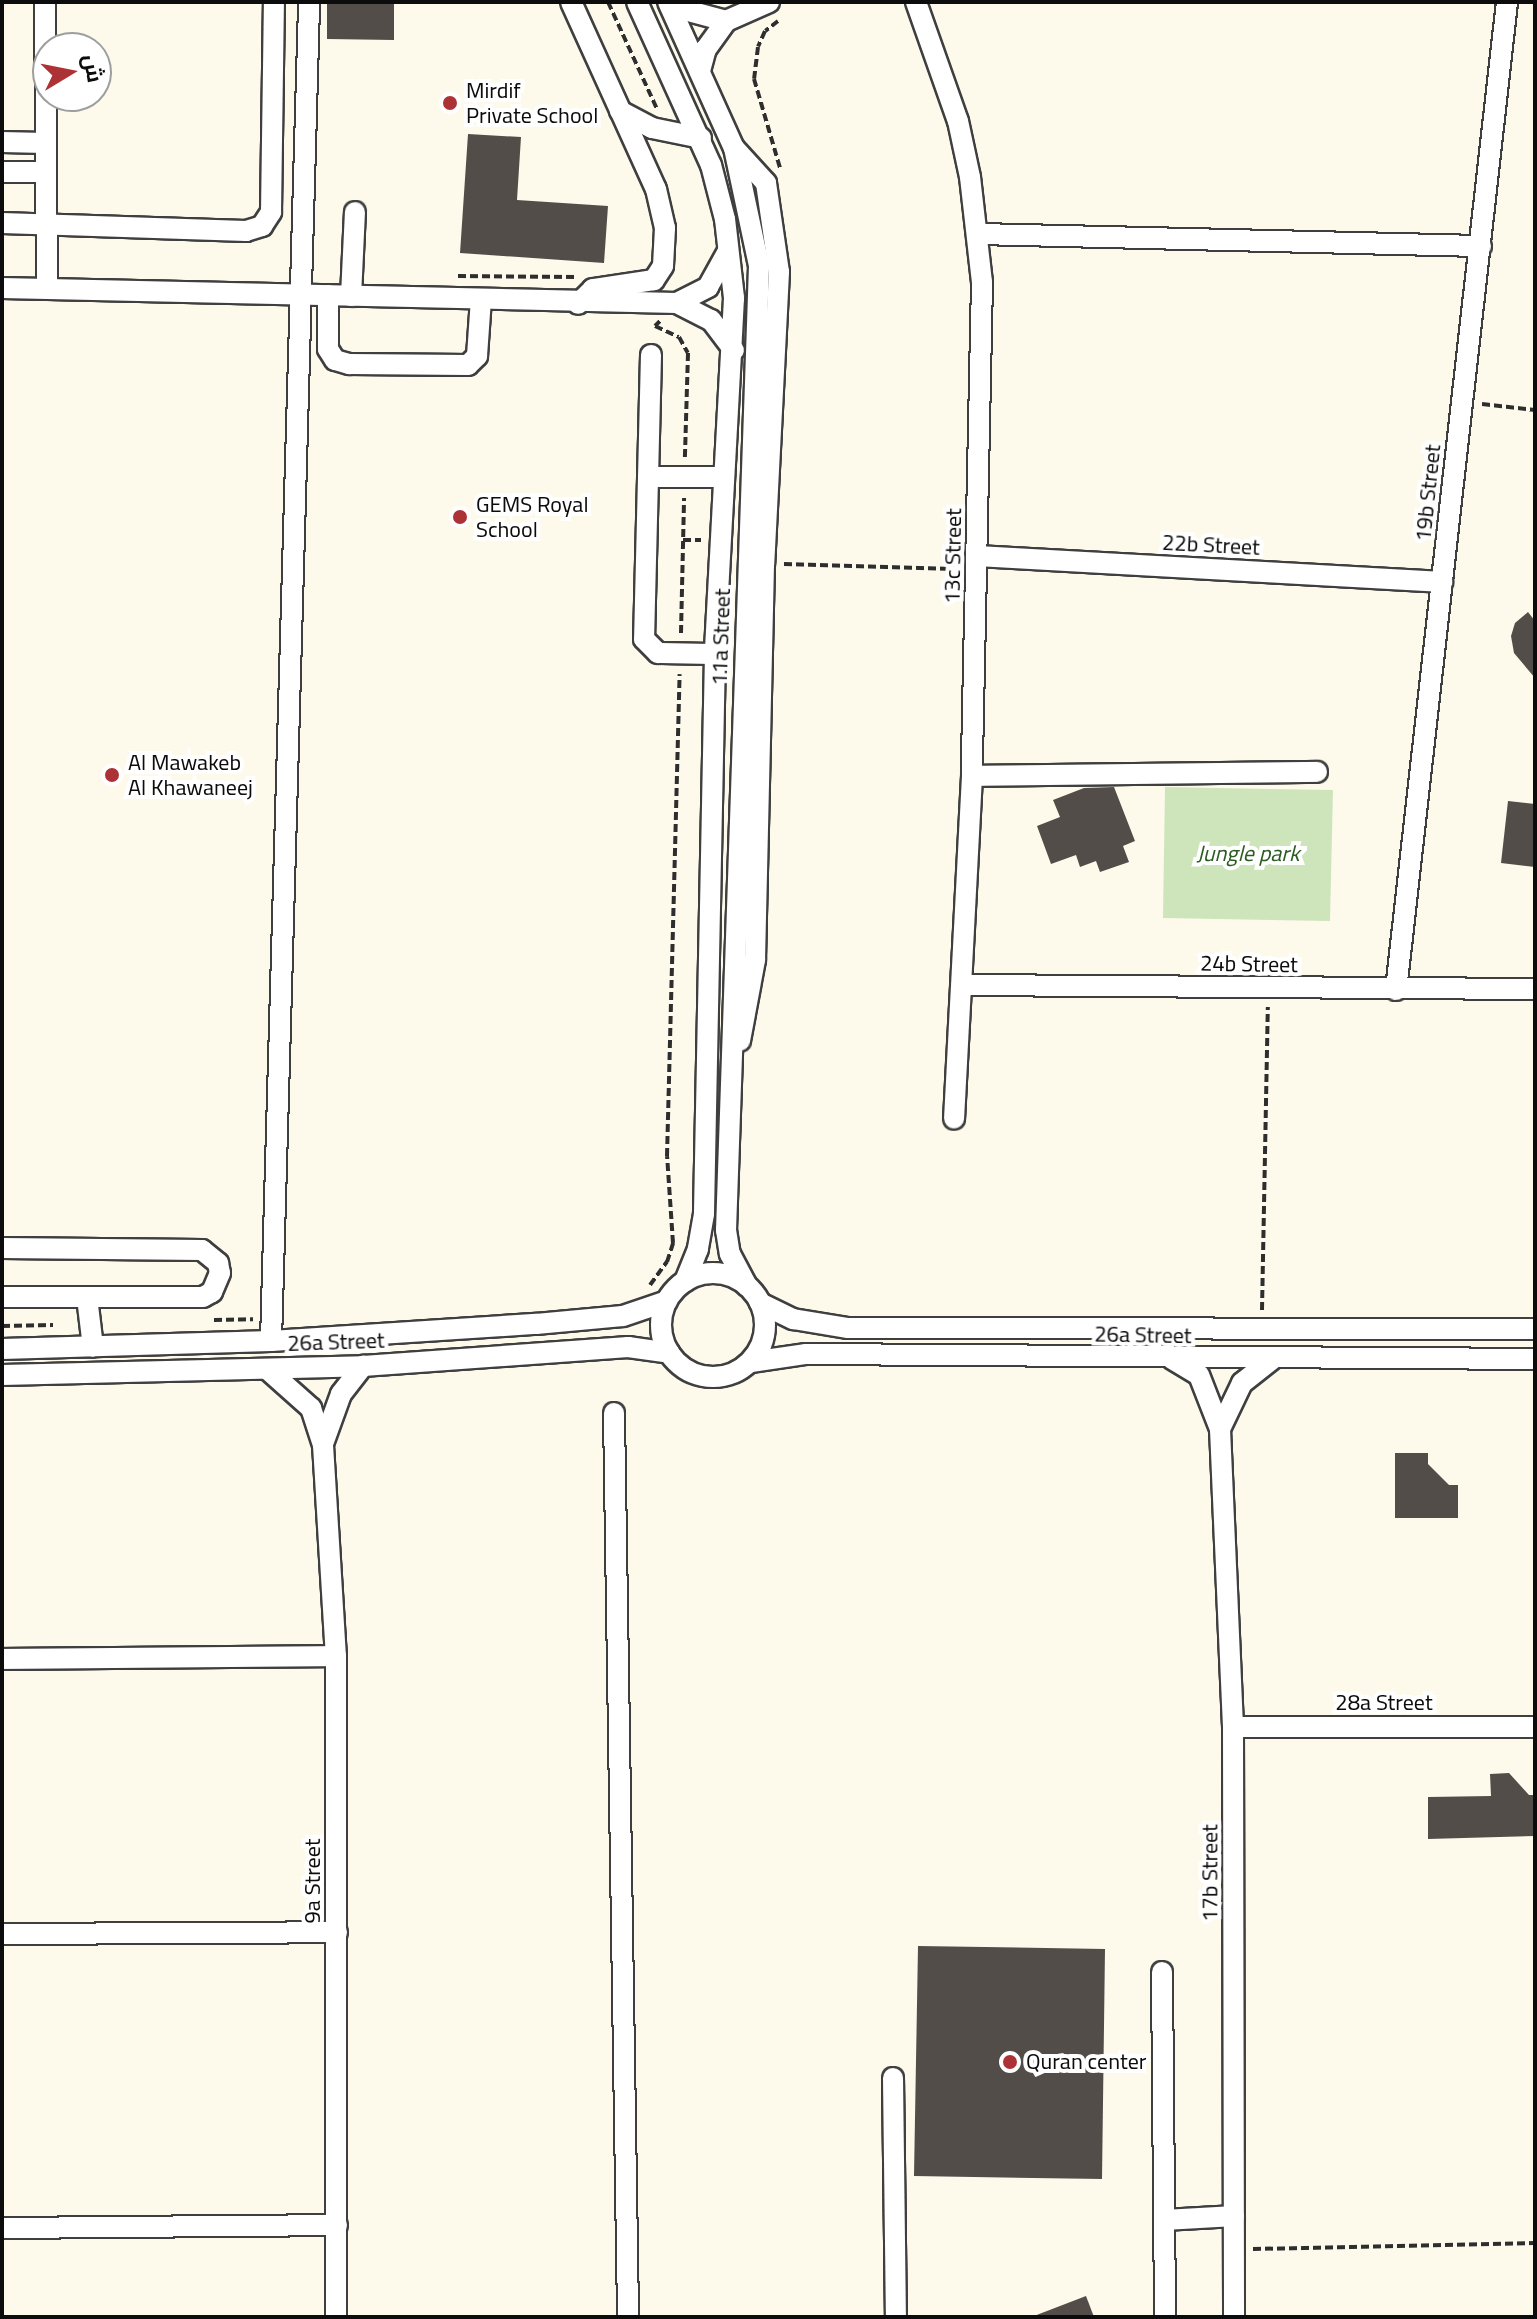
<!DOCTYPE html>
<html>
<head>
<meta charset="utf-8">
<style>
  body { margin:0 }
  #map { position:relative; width:1537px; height:2319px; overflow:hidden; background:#fdfaec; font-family:Georgia,Cairo,serif }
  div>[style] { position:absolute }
  .green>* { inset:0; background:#cee4ba }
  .building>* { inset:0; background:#534d49 }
  .path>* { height:4px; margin-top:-2px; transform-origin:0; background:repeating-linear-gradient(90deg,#2e2e2e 0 8px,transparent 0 12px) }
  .roads { filter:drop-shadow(2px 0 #3f3f3f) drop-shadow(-2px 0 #3f3f3f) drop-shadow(0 2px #3f3f3f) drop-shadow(0 -2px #3f3f3f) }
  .minor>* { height:20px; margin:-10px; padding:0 10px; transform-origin:10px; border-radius:10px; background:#fff }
  .minor>.ring { margin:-10px; padding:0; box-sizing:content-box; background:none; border:20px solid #fff; border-radius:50% }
  .dots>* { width:22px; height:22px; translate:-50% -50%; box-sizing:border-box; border:4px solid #fff; border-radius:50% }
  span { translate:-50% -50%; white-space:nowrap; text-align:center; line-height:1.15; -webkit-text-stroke:8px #fff; paint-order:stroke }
  .poi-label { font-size:22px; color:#0c0c0c }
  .left { translate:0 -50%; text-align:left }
  .street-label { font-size:22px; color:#0c0c0c }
  .park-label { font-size:22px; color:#2d5c23; font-style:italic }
  .frame { position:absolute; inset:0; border:4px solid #0c0c0c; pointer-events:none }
  .north { position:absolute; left:32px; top:32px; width:80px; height:80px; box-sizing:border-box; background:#fff; border:2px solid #9e9e9e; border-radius:50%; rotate:80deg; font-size:22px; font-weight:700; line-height:32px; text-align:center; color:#0c0c0c }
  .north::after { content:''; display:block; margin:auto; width:28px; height:36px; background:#ad3235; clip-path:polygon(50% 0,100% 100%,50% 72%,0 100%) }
</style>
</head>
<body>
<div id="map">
  <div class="green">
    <i style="clip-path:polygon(1165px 787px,1333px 790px,1330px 921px,1163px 918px)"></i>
  </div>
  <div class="building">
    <i style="clip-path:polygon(327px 2px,394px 2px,394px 40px,327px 39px)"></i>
    <i style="clip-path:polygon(468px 134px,521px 137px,517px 200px,608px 206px,604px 263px,460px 253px)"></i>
    <i style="clip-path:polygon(1528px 612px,1535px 621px,1535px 678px,1514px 653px,1511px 636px,1515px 623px)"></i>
    <i style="clip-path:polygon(1114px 787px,1135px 841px,1123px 846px,1129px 862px,1100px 872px,1096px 861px,1080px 867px,1076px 855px,1051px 864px,1037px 826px,1060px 817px,1053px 800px,1084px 788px)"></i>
    <i style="clip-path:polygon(1508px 801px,1535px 804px,1535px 867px,1501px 863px)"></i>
    <i style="clip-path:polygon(1395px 1453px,1428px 1453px,1428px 1464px,1449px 1485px,1458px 1485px,1458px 1518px,1395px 1518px)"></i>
    <i style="clip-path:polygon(1509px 1773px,1529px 1795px,1535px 1795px,1535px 1836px,1428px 1839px,1428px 1797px,1491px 1796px,1490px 1774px)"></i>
    <i style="clip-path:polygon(918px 1946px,1105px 1949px,1102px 2179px,914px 2176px)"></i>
    <i style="clip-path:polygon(1086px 2296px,1094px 2317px,1035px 2317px,1034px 2316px)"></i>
  </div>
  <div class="path">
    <i style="left:608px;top:2px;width:118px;rotate:65.4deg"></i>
    <i style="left:778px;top:21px;width:16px;rotate:142deg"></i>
    <i style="left:765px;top:31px;width:17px;rotate:114deg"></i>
    <i style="left:758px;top:47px;width:32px;rotate:97deg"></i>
    <i style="left:754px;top:79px;width:93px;rotate:73.7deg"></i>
    <i style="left:458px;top:276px;width:120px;rotate:0.5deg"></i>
    <i style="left:660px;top:321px;width:7px;rotate:135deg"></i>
    <i style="left:655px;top:326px;width:26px;rotate:25deg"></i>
    <i style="left:679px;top:337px;width:18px;rotate:61deg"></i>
    <i style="left:688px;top:353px;width:104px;rotate:91.7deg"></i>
    <i style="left:1482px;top:404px;width:53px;rotate:6.5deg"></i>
    <i style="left:683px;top:540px;width:18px"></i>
    <i style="left:784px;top:564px;width:170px;rotate:1.7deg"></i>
    <i style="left:954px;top:569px;width:5px;rotate:-90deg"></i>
    <i style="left:681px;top:633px;width:135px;rotate:-88.7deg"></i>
    <i style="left:650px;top:1285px;width:29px;rotate:-54deg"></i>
    <i style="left:667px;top:1262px;width:20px;rotate:-72deg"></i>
    <i style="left:673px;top:1243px;width:87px;rotate:-93.9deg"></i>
    <i style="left:667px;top:1156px;width:482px;rotate:-88.5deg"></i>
    <i style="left:1262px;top:1310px;width:303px;rotate:-88.9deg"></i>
    <i style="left:214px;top:1320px;width:39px;rotate:-1deg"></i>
    <i style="left:2px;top:1326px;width:51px;rotate:-1.1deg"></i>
    <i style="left:1253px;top:2249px;width:282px;rotate:-1.2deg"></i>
  </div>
  <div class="roads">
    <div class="minor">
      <i style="left:45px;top:2px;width:286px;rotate:89.6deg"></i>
      <i style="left:571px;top:2px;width:205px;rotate:65.6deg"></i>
      <i style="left:656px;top:189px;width:40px;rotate:77deg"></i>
      <i style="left:665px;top:228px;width:38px;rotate:93deg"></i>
      <i style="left:663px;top:266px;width:17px;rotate:123deg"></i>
      <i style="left:654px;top:280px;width:62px;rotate:171.6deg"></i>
      <i style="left:593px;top:289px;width:21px;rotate:135deg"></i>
      <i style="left:637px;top:2px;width:179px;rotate:65.6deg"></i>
      <i style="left:711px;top:165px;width:56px;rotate:75.5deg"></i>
      <i style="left:725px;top:219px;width:80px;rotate:83.5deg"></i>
      <i style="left:734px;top:298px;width:357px;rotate:93.1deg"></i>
      <i style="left:715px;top:654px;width:560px;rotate:91.13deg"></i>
      <i style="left:704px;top:1214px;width:36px;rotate:100deg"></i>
      <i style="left:698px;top:1249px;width:35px;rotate:112deg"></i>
      <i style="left:668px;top:2px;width:160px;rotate:65.7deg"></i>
      <i style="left:734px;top:148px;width:121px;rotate:78deg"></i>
      <i style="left:759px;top:266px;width:965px;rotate:91.96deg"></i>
      <i style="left:726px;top:1230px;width:24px;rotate:81deg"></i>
      <i style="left:730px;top:1254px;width:36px;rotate:62deg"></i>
      <i style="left:916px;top:2px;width:126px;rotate:70.6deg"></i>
      <i style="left:958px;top:121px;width:57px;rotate:77.9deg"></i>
      <i style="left:970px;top:177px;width:106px;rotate:83.5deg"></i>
      <i style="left:982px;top:282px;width:494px;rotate:91.2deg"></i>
      <i style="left:972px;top:776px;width:343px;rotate:93deg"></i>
      <i style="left:670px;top:6px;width:58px;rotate:15deg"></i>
      <i style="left:700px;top:71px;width:23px;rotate:-75deg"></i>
      <i style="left:706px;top:49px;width:34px;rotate:-54deg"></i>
      <i style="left:726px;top:21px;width:47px;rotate:-23.8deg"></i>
      <i style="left:620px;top:111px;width:36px;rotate:28deg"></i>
      <i style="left:652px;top:128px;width:50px;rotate:11.5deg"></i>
      <i style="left:2px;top:142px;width:43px;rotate:1.3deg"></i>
      <i style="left:735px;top:149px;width:46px;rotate:47.6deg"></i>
      <i style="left:766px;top:183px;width:90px;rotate:81.7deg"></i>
      <i style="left:779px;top:272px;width:292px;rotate:92.9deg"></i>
      <i style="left:764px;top:564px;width:396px;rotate:91.3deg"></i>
      <i style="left:755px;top:960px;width:82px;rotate:100.5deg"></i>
      <i style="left:2px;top:172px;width:44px"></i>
      <i style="left:2px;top:223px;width:244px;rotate:1.9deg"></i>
      <i style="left:246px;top:231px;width:17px;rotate:-17deg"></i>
      <i style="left:262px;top:226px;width:17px;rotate:-57deg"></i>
      <i style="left:271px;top:212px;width:210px;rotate:-89.2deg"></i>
      <i style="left:978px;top:234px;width:503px;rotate:1.37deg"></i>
      <i style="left:2px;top:288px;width:675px;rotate:1.27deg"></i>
      <i style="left:677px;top:303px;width:35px;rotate:-27deg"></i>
      <i style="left:708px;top:287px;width:41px;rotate:-60.9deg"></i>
      <i style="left:328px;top:295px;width:54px;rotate:90deg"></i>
      <i style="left:328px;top:349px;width:13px;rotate:58deg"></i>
      <i style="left:335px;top:360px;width:15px;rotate:16deg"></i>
      <i style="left:349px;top:364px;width:119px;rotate:0.5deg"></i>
      <i style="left:468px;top:365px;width:13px;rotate:-45deg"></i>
      <i style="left:477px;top:356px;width:57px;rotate:-86deg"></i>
      <i style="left:351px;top:296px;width:84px;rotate:-87.3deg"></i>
      <i style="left:677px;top:303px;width:38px;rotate:27deg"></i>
      <i style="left:711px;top:320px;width:38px;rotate:53deg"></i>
      <i style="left:651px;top:355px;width:284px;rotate:91.4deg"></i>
      <i style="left:644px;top:639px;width:20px;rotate:45deg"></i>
      <i style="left:658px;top:653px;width:57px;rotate:1deg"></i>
      <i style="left:648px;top:477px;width:75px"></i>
      <i style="left:978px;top:556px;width:465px;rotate:3.2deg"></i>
      <i style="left:972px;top:776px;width:345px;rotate:-0.7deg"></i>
      <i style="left:962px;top:985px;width:572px;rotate:0.4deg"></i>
      <i style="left:1396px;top:990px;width:994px;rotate:-83.59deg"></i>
      <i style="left:2px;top:1248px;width:200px;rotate:0.6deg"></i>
      <i style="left:202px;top:1250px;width:21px;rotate:39deg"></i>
      <i style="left:218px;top:1263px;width:10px;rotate:79deg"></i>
      <i style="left:220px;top:1273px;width:21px;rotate:113deg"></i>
      <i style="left:212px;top:1292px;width:10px;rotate:151deg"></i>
      <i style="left:203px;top:1297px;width:201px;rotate:180deg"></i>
      <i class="ring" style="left:661px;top:1273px;width:84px;height:84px"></i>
      <i style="left:87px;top:1297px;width:50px;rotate:83.2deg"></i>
      <i style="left:760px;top:1303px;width:37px;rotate:26deg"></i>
      <i style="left:793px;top:1319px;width:56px;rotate:9.3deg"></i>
      <i style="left:848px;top:1328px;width:687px;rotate:0.08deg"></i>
      <i style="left:271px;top:1341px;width:1340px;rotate:-88.37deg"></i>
      <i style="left:2px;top:1349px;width:269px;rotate:-1.7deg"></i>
      <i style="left:271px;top:1341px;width:266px;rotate:-3.7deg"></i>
      <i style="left:536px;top:1324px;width:87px;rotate:-5.3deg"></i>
      <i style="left:623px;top:1316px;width:46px;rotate:-18.8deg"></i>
      <i style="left:1172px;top:1359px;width:31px;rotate:31deg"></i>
      <i style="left:1199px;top:1375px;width:58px;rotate:68.7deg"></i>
      <i style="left:1220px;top:1429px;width:298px;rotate:87.5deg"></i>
      <i style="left:1233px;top:1727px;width:590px;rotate:89.9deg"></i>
      <i style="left:751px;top:1362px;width:56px;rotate:-8.3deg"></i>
      <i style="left:806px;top:1354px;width:729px;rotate:0.39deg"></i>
      <i style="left:267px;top:1369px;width:59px;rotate:41.6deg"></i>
      <i style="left:311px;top:1408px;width:39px;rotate:72deg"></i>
      <i style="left:323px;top:1445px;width:211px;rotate:86.5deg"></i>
      <i style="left:336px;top:1656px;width:661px;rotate:90deg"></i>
      <i style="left:2px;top:1375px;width:361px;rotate:-1.4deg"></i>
      <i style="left:363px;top:1366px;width:266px;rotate:-4.1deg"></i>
      <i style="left:628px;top:1347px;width:42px;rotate:8.1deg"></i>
      <i style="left:614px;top:1413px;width:904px;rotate:89.11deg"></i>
      <i style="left:1220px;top:1429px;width:51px;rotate:-64.4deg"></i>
      <i style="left:1242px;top:1383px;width:39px;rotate:-38deg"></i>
      <i style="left:324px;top:1441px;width:50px;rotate:-70.1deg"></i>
      <i style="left:341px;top:1394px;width:36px;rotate:-52deg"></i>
      <i style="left:2px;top:1659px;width:334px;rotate:-0.5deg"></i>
      <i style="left:1233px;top:1727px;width:302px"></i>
      <i style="left:2px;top:1934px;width:335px;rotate:-0.3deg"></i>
      <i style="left:1162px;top:1972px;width:345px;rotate:89.5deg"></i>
      <i style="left:893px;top:2078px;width:239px;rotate:89.3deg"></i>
      <i style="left:1165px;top:2220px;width:69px;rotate:-3.3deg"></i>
      <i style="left:2px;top:2228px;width:335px;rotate:-0.5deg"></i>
    </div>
  </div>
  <div class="dots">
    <i style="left:450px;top:103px;background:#ad3235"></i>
    <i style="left:460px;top:517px;background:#ad3235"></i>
    <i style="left:112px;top:775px;background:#ad3235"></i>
    <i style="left:1010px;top:2062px;background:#ad3235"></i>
  </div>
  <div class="poi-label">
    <span class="left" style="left:466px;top:103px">Mirdif<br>Private School</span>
    <span class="left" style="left:476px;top:517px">GEMS Royal<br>School</span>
    <span class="left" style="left:128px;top:775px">Al Mawakeb<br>Al Khawaneej</span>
    <span class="left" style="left:1026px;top:2062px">Quran center</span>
  </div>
  <div class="street-label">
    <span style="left:1428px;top:493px;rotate:-84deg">19b Street</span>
    <span style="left:1211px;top:545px;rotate:3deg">22b Street</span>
    <span style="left:953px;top:556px;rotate:-89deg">13c Street</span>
    <span style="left:721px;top:637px;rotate:-88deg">11a Street</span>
    <span style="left:1249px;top:964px;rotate:1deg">24b Street</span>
    <span style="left:1143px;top:1335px;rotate:1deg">26a Street</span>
    <span style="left:336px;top:1342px;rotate:-2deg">26a Street</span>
    <span style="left:1384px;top:1703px">28a Street</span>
    <span style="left:1210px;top:1873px;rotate:-90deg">17b Street</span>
    <span style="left:313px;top:1881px;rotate:-90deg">9a Street</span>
  </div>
  <div class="park-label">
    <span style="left:1248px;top:854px">Jungle park</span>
  </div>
  <div class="frame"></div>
  <div class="north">ش</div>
</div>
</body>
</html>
